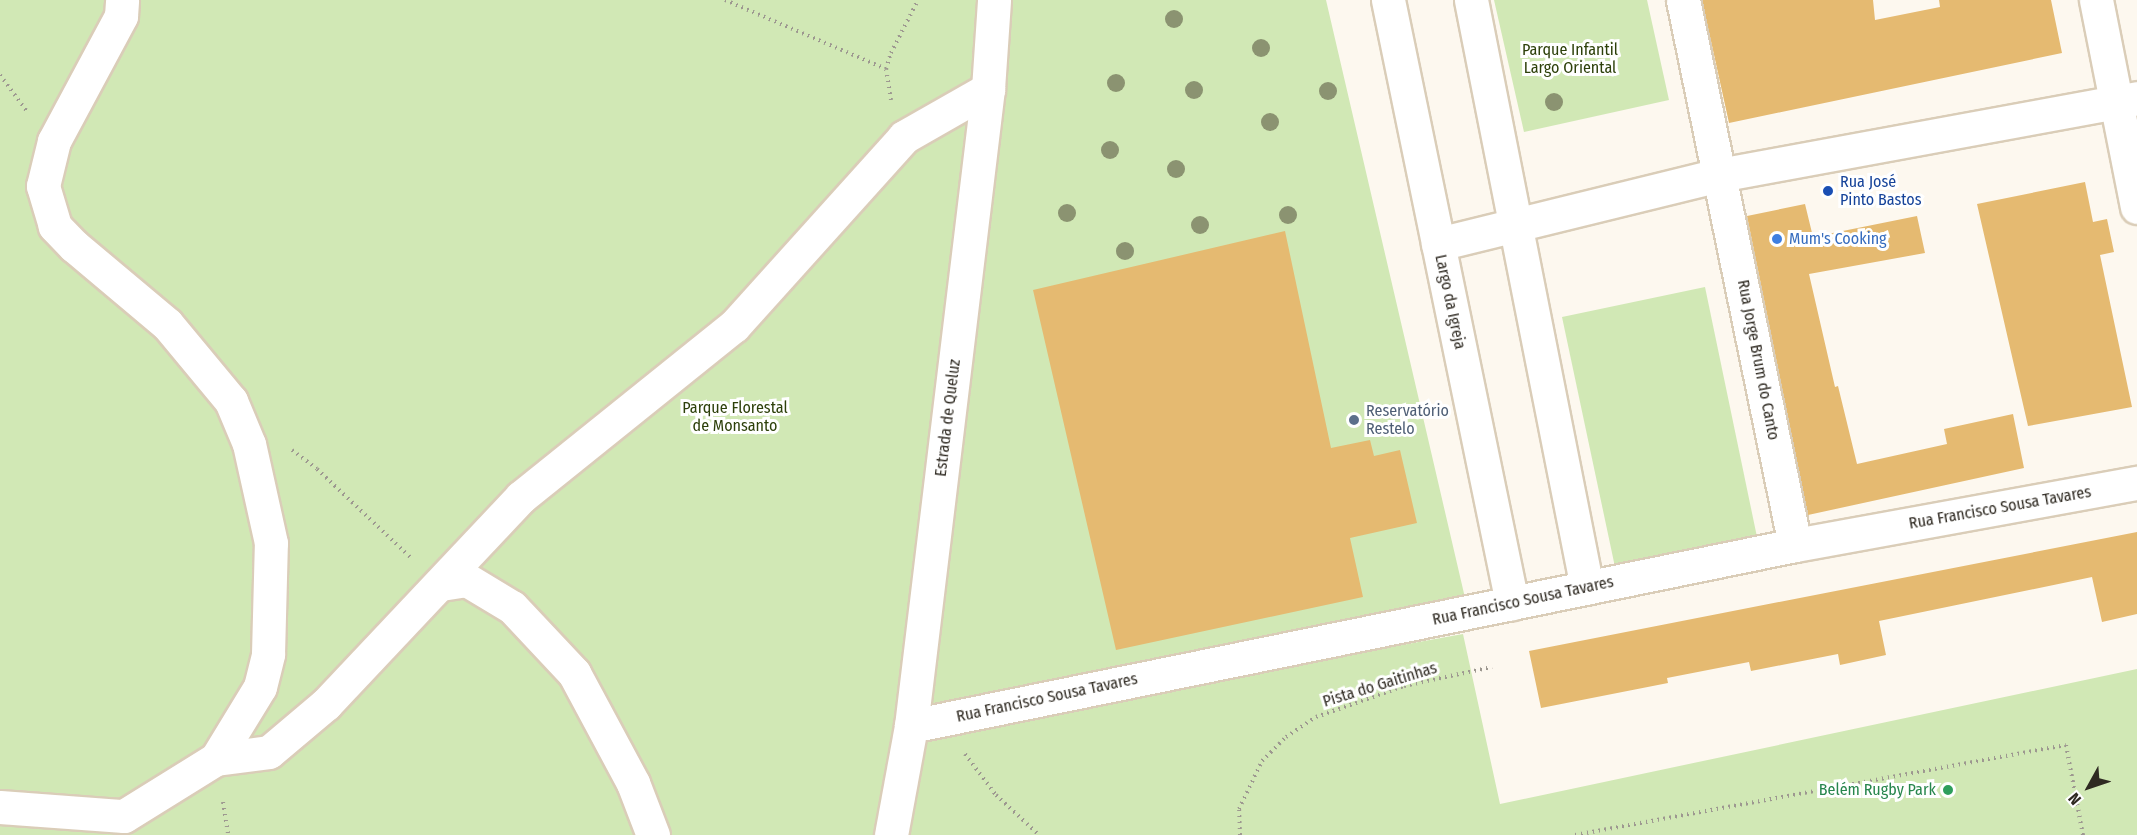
<!DOCTYPE html>
<html>
<head>
<meta charset="utf-8">
<style>
  body { margin:0 }
  #map { position:relative; width:2137px; height:835px; overflow:hidden; background:#fdf8ef; font-family:"Fira Sans Condensed",sans-serif }
  div>[style] { position:absolute }
  .green>* { inset:0; background:#d1e8b5 }
  .building>* { inset:0; background:#e5ba71 }
  .path>* { height:4px; margin-top:-2px; transform-origin:0; background:repeating-linear-gradient(90deg,#9d9890 0 1.5px,transparent 0 6px) }
  .roads { filter:drop-shadow(2px 0 #dacdb8) drop-shadow(-2px 0 #dacdb8) drop-shadow(0 2px #dacdb8) drop-shadow(0 -2px #dacdb8) }
  .street>* { height:33px; margin:-16.5px; padding:0 16.5px; transform-origin:16.5px; border-radius:16.5px; background:#fff }
  .secondary>* { height:33px; margin:-16.5px; padding:0 16.5px; transform-origin:16.5px; border-radius:16.5px; background:#fff }
  .trees>* { width:18px; height:18px; margin:-9px; border-radius:50%; background:#8b9371 }
  .dots>* { width:16px; height:16px; translate:-50% -50%; box-sizing:border-box; border:3px solid #fff; border-radius:50% }
  span { translate:-50% -50%; white-space:nowrap; text-align:center; line-height:1.15; -webkit-text-stroke:6px #fff; paint-order:stroke }
  .park-label { font-size:16px; color:#2d400a }
  .transit-label { font-size:16px; color:#164399 }
  .left { translate:0 -50%; text-align:left }
  .shop-label { font-size:16px; color:#366cbe }
  .street-label { font-size:16px; color:#2f2a22 }
  .service-label { font-size:16px; color:#4e5e75 }
  .leisure-label { font-size:16px; color:#27864d }
  .right { translate:-100% -50%; text-align:right }
  .north { position:absolute; left:2059px; top:757px; width:60px; height:60px; -webkit-text-stroke:4px #fff; paint-order:stroke; rotate:230deg; font-size:16px; font-weight:700; line-height:24px; text-align:center; color:#2f2a22 }
  .north::after { content:''; display:block; margin:auto; width:21px; height:27px; background:#2f2a22; clip-path:polygon(50% 0,100% 100%,50% 72%,0 100%) }
</style>
</head>
<body>
<div id="map">
  <div class="green">
    <i style="clip-path:polygon(0 0,1326px 0,1469px 615px,1113px 697px,1463px 634px,1500px 804px,2137px 669px,2137px 835px,0 835px)"></i>
    <i style="clip-path:polygon(1494px 0,1647px 0,1669px 100px,1524px 132px)"></i>
    <i style="clip-path:polygon(1705px 287px,1757px 537px,1615px 567px,1562px 317px)"></i>
  </div>
  <div class="building">
    <i style="clip-path:polygon(1702px 0,1873px 0,1875px 20px,1940px 7px,1939px 0,2051px 0,2062px 53px,1729px 123px)"></i>
    <i style="clip-path:polygon(2085px 182px,2093px 222px,2107px 219px,2114px 252px,2100px 255px,2132px 407px,2028px 426px,1977px 204px)"></i>
    <i style="clip-path:polygon(1805px 204px,1813px 237px,1917px 216px,1925px 253px,1809px 274px,1835px 387px,1838px 386px,1857px 464px,1947px 444px,1944px 429px,2013px 414px,2024px 468px,1808px 515px,1747px 216px)"></i>
    <i style="clip-path:polygon(1285px 231px,1331px 448px,1370px 440px,1374px 456px,1400px 450px,1417px 523px,1350px 538px,1363px 597px,1116px 650px,1033px 290px)"></i>
    <i style="clip-path:polygon(2137px 532px,2137px 614px,2102px 622px,2092px 577px,1879px 621px,1886px 655px,1840px 665px,1838px 654px,1751px 671px,1749px 662px,1667px 678px,1668px 683px,1541px 708px,1529px 651px)"></i>
  </div>
  <div class="path">
    <i style="left:725px;top:0;width:175px;rotate:23.2deg"></i>
    <i style="left:0;top:75px;width:44px;rotate:53.4deg"></i>
    <i style="left:891px;top:100px;width:31px;rotate:-99deg"></i>
    <i style="left:886px;top:69px;width:17px;rotate:-73deg"></i>
    <i style="left:891px;top:53px;width:59px;rotate:-63deg"></i>
    <i style="left:292px;top:450px;width:31px;rotate:37deg"></i>
    <i style="left:317px;top:469px;width:129px;rotate:43.4deg"></i>
    <i style="left:965px;top:754px;width:51px;rotate:52.9deg"></i>
    <i style="left:996px;top:795px;width:59px;rotate:42.9deg"></i>
    <i style="left:223px;top:802px;width:33px;rotate:81deg"></i>
    <i style="left:1240px;top:835px;width:26px;rotate:-92deg"></i>
    <i style="left:1239px;top:809px;width:53px;rotate:-64.4deg"></i>
    <i style="left:1262px;top:761px;width:34px;rotate:-45deg"></i>
    <i style="left:1286px;top:737px;width:36px;rotate:-34deg"></i>
    <i style="left:1316px;top:717px;width:93px;rotate:-19.4deg"></i>
    <i style="left:1404px;top:686px;width:90px;rotate:-12.2deg"></i>
    <i style="left:1575px;top:835px;width:499px;rotate:-10.4deg"></i>
    <i style="left:2066px;top:745px;width:92px;rotate:79.3deg"></i>
  </div>
  <div class="roads">
    <div class="street">
      <i style="left:1388px;top:0;width:616px;rotate:78.38deg"></i>
      <i style="left:1471px;top:0;width:599px;rotate:78.84deg"></i>
      <i style="left:1683px;top:0;width:556px;rotate:78.39deg"></i>
      <i style="left:2096px;top:0;width:211px;rotate:78.8deg"></i>
      <i style="left:1438px;top:244px;width:289px;rotate:-13.8deg"></i>
      <i style="left:1719px;top:175px;width:425px;rotate:-10.4deg"></i>
      <i style="left:441px;top:584px;width:26px;rotate:-9deg"></i>
      <i style="left:467px;top:580px;width:52px;rotate:31deg"></i>
      <i style="left:512px;top:607px;width:91px;rotate:46.8deg"></i>
      <i style="left:574px;top:673px;width:125px;rotate:61.8deg"></i>
      <i style="left:633px;top:783px;width:56px;rotate:69deg"></i>
      <i style="left:911px;top:726px;width:902px;rotate:-11.57deg"></i>
      <i style="left:1795px;top:545px;width:348px;rotate:-10.3deg"></i>
      <i style="left:216px;top:759px;width:53px;rotate:-7.5deg"></i>
      <i style="left:269px;top:752px;width:75px;rotate:-40.1deg"></i>
      <i style="left:326px;top:704px;width:284px;rotate:-46.7deg"></i>
      <i style="left:521px;top:497px;width:273px;rotate:-38.8deg"></i>
      <i style="left:734px;top:326px;width:254px;rotate:-48deg"></i>
      <i style="left:904px;top:137px;width:97px;rotate:-29.7deg"></i>
      <i style="left:0;top:807px;width:124px;rotate:4.2deg"></i>
      <i style="left:124px;top:816px;width:108px;rotate:-31.8deg"></i>
      <i style="left:216px;top:759px;width:84px;rotate:-58.6deg"></i>
      <i style="left:260px;top:687px;width:34px;rotate:-76deg"></i>
      <i style="left:268px;top:654px;width:111px;rotate:-88.5deg"></i>
      <i style="left:271px;top:543px;width:101px;rotate:-102.5deg"></i>
      <i style="left:249px;top:444px;width:47px;rotate:-112.7deg"></i>
      <i style="left:231px;top:401px;width:100px;rotate:-129.7deg"></i>
      <i style="left:167px;top:324px;width:121px;rotate:-140deg"></i>
      <i style="left:74px;top:246px;width:28px;rotate:-134deg"></i>
      <i style="left:55px;top:226px;width:42px;rotate:-106.7deg"></i>
      <i style="left:43px;top:186px;width:46px;rotate:-76.3deg"></i>
      <i style="left:54px;top:141px;width:142px;rotate:-61.8deg"></i>
      <i style="left:121px;top:16px;width:16px;rotate:-86deg"></i>
    </div>
    <div class="secondary">
      <i style="left:891px;top:835px;width:111px;rotate:-79.6deg"></i>
      <i style="left:911px;top:726px;width:642px;rotate:-83.11deg"></i>
      <i style="left:988px;top:89px;width:89px;rotate:-86.1deg"></i>
    </div>
  </div>
  <div class="trees">
    <i style="left:1174px;top:19px"></i>
    <i style="left:1261px;top:48px"></i>
    <i style="left:1116px;top:83px"></i>
    <i style="left:1194px;top:90px"></i>
    <i style="left:1328px;top:91px"></i>
    <i style="left:1554px;top:102px"></i>
    <i style="left:1270px;top:122px"></i>
    <i style="left:1110px;top:150px"></i>
    <i style="left:1176px;top:169px"></i>
    <i style="left:1067px;top:213px"></i>
    <i style="left:1288px;top:215px"></i>
    <i style="left:1200px;top:225px"></i>
    <i style="left:1125px;top:251px"></i>
  </div>
  <div class="dots">
    <i style="left:1828px;top:191px;background:#1a4fb4"></i>
    <i style="left:1777px;top:239px;background:#3f7fe0"></i>
    <i style="left:1354px;top:420px;background:#5c6f8a"></i>
    <i style="left:1948px;top:790px;background:#2e9e5b"></i>
  </div>
  <div class="park-label">
    <span style="left:1570px;top:59px">Parque Infantil<br>Largo Oriental</span>
    <span style="left:735px;top:417px">Parque Florestal<br>de Monsanto</span>
  </div>
  <div class="transit-label">
    <span class="left" style="left:1840px;top:191px">Rua José<br>Pinto Bastos</span>
  </div>
  <div class="shop-label">
    <span class="left" style="left:1789px;top:239px">Mum's Cooking</span>
  </div>
  <div class="street-label">
    <span style="left:1450px;top:302px;rotate:78deg">Largo da Igreja</span>
    <span style="left:1758px;top:360px;rotate:79deg">Rua Jorge Brum do Canto</span>
    <span style="left:948px;top:418px;rotate:-83deg">Estrada de Queluz</span>
    <span style="left:2000px;top:508px;rotate:-10deg">Rua Francisco Sousa Tavares</span>
    <span style="left:1523px;top:601px;rotate:-12deg">Rua Francisco Sousa Tavares</span>
    <span style="left:1380px;top:685px;rotate:-17deg">Pista do Gaitinhas</span>
    <span style="left:1047px;top:698px;rotate:-12deg">Rua Francisco Sousa Tavares</span>
  </div>
  <div class="service-label">
    <span class="left" style="left:1366px;top:420px">Reservatório<br>Restelo</span>
  </div>
  <div class="leisure-label">
    <span class="right" style="left:1936px;top:790px">Belém Rugby Park</span>
  </div>
  <div class="north">N</div>
</div>
</body>
</html>
